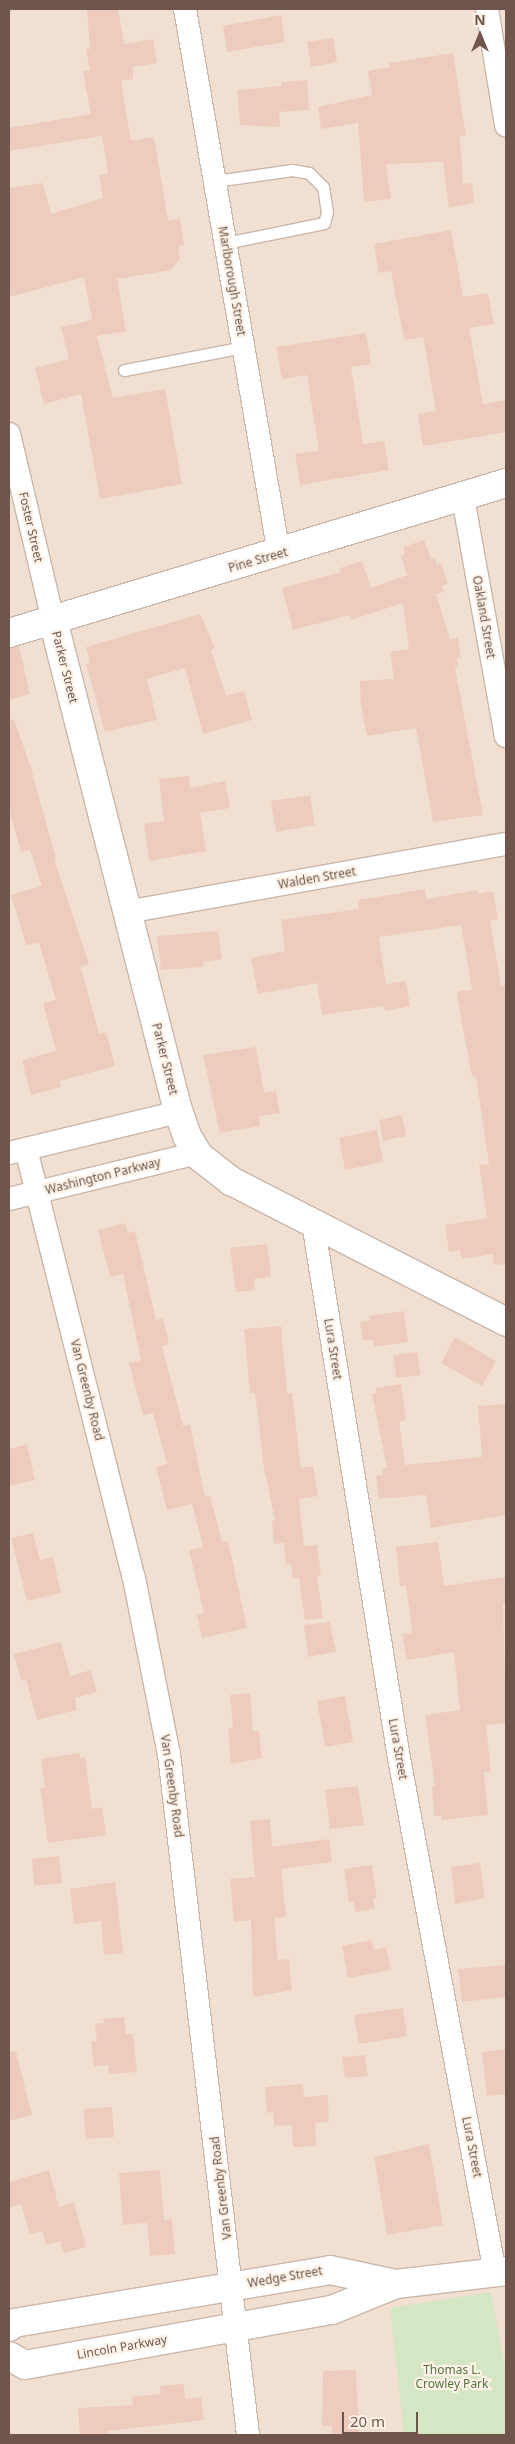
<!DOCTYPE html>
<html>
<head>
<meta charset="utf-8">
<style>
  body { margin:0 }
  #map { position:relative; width:515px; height:2444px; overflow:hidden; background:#faefe3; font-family:"Noto Sans",sans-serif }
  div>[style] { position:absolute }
  .residential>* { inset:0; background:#f1e0d2 }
  .green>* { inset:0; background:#d4e6c3 }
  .building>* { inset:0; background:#edccbd }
  .roads { filter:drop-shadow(1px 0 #c9b6aa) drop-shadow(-1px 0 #c9b6aa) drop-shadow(0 1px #c9b6aa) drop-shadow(0 -1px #c9b6aa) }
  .service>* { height:11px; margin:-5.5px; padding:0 5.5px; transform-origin:5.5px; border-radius:5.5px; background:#fff }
  .minor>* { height:22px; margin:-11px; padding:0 11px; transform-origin:11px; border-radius:11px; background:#fff }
  .tertiary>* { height:28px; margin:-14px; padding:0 14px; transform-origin:14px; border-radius:14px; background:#fff }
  span { translate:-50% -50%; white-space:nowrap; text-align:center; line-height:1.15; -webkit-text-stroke:4.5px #fdf3e8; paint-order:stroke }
  .street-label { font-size:12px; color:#6f554b }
  .park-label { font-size:12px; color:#567544 }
  .frame { position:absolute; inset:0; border:10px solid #6f554b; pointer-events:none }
  .north { position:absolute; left:455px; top:10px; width:50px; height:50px; -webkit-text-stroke:4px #fdf3e8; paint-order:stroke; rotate:0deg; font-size:14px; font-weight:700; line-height:20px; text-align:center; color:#6f554b }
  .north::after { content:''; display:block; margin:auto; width:18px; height:22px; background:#6f554b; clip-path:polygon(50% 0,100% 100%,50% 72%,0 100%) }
  .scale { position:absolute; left:342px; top:2412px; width:76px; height:22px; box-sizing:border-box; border:2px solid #6f554b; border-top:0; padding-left:6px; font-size:15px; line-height:18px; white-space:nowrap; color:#6f554b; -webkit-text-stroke:4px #fdf3e8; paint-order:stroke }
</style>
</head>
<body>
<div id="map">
  <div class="residential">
    <i style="clip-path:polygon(9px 9px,506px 9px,506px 2435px,9px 2435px)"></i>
  </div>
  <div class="green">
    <i style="clip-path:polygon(491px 2292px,506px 2374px,506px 2435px,404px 2435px,390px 2308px)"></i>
  </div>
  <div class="building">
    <i style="clip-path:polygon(87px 9px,118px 9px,124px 44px,153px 39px,157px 63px,133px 67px,133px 79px,121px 81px,131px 141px,154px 137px,168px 221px,180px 219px,184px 245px,178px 246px,180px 259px,171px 270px,117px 279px,126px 331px,97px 336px,113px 398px,165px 389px,182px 484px,100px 499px,81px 394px,44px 404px,35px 368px,69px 359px,61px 327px,92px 320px,84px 277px,9px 297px,9px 188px,43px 183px,51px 214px,103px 198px,99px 175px,108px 174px,102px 136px,9px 151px,9px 128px,91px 114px,83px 71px,90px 70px,86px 49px,90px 49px)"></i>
    <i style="clip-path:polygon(281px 15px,285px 42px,227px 52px,223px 26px)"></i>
    <i style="clip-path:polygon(333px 38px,337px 62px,311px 67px,307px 42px)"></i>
    <i style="clip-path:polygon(453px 53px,466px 136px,460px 136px,463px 184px,472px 183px,474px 203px,449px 208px,443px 162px,386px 164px,391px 199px,364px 202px,358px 123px,321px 129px,318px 107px,372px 95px,368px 71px,390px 67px,389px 63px)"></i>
    <i style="clip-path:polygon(307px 80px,309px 110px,279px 112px,280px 127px,240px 125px,237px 90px,281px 86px,281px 82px)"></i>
    <i style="clip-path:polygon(451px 230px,463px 297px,488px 293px,494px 324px,469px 328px,483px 404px,506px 400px,506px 432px,423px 446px,418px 414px,436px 411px,423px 337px,404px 340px,391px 271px,379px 273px,374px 244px)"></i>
    <i style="clip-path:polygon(366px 333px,371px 364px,351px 367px,363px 444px,384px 441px,389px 470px,300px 485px,295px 454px,319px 451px,307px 375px,282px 379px,276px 347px)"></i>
    <i style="clip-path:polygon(424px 540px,431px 559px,435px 558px,437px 565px,441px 563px,448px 584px,442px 586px,444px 592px,436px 594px,450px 639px,458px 638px,461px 658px,457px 658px,458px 667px,455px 668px,483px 815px,433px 822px,416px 728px,367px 736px,361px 705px,360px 681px,394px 679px,390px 652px,409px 649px,403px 603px,351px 620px,350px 615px,293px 630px,282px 588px,341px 572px,340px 568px,362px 561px,371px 588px,407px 575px,401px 556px,405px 554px,403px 547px)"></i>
    <i style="clip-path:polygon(200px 614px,215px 648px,211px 650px,226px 696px,244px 691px,252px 720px,203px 734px,185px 668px,147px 679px,157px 720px,105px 732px,86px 664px,90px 663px,86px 647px)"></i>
    <i style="clip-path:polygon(19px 646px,30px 694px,9px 700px,9px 648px)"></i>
    <i style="clip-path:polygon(14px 719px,31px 768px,56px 859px,54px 859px,89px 964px,81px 967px,99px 1034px,106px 1032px,115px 1066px,60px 1081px,61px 1087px,31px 1095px,22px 1060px,56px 1051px,43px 1003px,56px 1000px,39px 943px,26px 945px,11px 895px,42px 886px,30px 850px,21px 852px,9px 808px,9px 720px)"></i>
    <i style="clip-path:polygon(189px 776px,190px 788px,225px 781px,230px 808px,200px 813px,206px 851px,149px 861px,144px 824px,164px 821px,159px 779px)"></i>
    <i style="clip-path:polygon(310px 795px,315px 825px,276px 832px,271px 801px)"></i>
    <i style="clip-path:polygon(425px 889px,426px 899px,477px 890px,478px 894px,493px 891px,498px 919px,490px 920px,501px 986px,506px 985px,506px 1264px,494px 1265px,493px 1254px,462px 1259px,460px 1250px,449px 1252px,445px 1225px,487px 1218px,479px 1165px,489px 1164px,476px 1076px,472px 1077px,457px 996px,458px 991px,472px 990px,461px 925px,379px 937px,386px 984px,406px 981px,410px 1006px,385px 1011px,384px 1006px,322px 1015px,317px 983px,258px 994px,251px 958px,285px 951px,281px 920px,359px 909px,358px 900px)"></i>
    <i style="clip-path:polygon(218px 931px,222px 959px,203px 962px,204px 967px,161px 970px,157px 936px)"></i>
    <i style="clip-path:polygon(256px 1047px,264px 1093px,276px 1091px,280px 1113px,259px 1116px,260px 1126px,220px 1133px,203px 1055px)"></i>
    <i style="clip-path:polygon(402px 1115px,406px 1136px,383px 1141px,379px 1120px)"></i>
    <i style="clip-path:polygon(377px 1130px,383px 1162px,345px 1170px,339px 1138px)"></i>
    <i style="clip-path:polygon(125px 1223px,128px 1233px,135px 1231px,156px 1320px,163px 1318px,169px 1344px,162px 1346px,183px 1426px,190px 1424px,205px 1497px,210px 1496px,222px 1542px,228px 1541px,247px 1628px,202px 1638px,197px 1615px,204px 1613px,189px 1550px,203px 1547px,192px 1504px,167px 1510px,156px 1467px,167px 1464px,153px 1413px,143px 1415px,129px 1363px,141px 1360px,123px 1274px,110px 1277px,98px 1230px)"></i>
    <i style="clip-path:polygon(267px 1244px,271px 1277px,254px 1279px,255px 1290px,236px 1292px,230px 1248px)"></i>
    <i style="clip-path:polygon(404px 1311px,408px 1342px,374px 1347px,373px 1339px,363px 1341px,360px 1322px,370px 1320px,369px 1316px)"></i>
    <i style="clip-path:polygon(281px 1326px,287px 1393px,292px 1393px,301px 1468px,313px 1466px,318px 1496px,299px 1499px,304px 1546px,317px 1545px,321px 1575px,317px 1576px,323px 1618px,305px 1620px,299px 1578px,293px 1579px,291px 1564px,286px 1565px,284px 1543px,274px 1544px,272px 1521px,275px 1520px,264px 1468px,255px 1393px,250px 1393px,244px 1329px)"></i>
    <i style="clip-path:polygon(455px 1337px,496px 1361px,482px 1386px,441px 1363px)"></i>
    <i style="clip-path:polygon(417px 1352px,421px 1375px,396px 1378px,393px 1355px)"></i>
    <i style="clip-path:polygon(401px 1384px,406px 1420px,399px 1422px,405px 1465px,482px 1457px,478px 1406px,506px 1404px,506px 1515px,431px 1528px,426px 1495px,379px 1499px,376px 1476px,383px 1475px,382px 1468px,387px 1468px,372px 1394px,376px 1393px,376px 1388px)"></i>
    <i style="clip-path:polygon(27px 1444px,35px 1480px,9px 1486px,9px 1449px)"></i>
    <i style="clip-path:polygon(33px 1533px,40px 1560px,53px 1557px,61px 1593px,27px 1601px,11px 1538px)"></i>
    <i style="clip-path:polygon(438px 1542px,444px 1586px,506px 1577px,506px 1603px,503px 1604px,506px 1723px,486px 1725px,491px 1772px,484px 1772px,488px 1815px,441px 1820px,441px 1816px,434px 1816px,432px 1787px,435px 1786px,425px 1715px,460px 1710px,454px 1652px,407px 1660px,402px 1634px,411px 1633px,412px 1627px,406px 1586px,400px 1586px,396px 1547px)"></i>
    <i style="clip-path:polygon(330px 1622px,336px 1652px,308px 1657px,304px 1625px)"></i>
    <i style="clip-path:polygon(61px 1642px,70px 1676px,91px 1670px,97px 1692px,75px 1698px,77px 1710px,37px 1720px,26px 1679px,21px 1681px,14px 1654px)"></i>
    <i style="clip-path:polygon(250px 1693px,253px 1731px,259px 1731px,262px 1758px,231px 1764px,228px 1729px,233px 1728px,230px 1695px)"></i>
    <i style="clip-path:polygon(345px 1696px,353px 1742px,325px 1747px,317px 1701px)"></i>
    <i style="clip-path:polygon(80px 1753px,80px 1758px,85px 1757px,92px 1809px,102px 1807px,106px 1835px,48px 1843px,40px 1788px,45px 1788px,41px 1759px)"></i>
    <i style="clip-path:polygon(358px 1786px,364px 1825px,330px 1829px,325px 1790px)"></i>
    <i style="clip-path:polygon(270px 1819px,272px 1847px,329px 1839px,332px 1862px,281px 1869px,286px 1917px,274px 1918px,278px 1960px,289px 1959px,292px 1990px,253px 1997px,251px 1920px,234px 1922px,230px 1879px,255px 1877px,250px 1821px)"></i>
    <i style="clip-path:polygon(59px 1856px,62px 1883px,34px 1886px,32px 1859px)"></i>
    <i style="clip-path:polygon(480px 1863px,485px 1898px,455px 1904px,451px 1867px)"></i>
    <i style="clip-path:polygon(372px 1865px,377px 1898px,373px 1898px,375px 1909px,355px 1912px,354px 1901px,349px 1902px,344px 1869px)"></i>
    <i style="clip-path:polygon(115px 1882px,123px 1953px,104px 1955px,101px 1921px,74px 1924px,70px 1889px)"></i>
    <i style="clip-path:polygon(372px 1940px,374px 1950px,386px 1947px,391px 1970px,348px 1978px,342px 1946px)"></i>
    <i style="clip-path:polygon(505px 1965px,506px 1997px,462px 2002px,458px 1969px)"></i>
    <i style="clip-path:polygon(403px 2008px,407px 2036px,359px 2044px,354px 2015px)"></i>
    <i style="clip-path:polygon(124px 2017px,126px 2034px,133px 2034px,137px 2072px,109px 2074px,108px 2065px,94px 2066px,91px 2042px,97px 2041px,95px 2024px,104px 2023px,103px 2019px)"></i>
    <i style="clip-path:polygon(506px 2049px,506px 2094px,487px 2096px,482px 2052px)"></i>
    <i style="clip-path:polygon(16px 2051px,32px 2115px,9px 2121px,9px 2052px)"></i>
    <i style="clip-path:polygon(365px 2055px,368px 2076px,345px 2078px,342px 2057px)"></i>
    <i style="clip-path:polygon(303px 2084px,304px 2097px,328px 2095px,329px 2122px,315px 2123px,316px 2146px,293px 2147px,292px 2125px,274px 2126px,273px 2112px,267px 2113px,265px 2087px)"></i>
    <i style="clip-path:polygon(112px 2107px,114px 2137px,86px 2139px,83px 2109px)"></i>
    <i style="clip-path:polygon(429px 2144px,443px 2225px,387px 2235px,374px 2157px)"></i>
    <i style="clip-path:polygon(49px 2170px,59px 2207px,74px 2202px,86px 2247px,64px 2253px,60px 2241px,46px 2245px,42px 2231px,30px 2234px,21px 2204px,9px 2208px,9px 2182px)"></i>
    <i style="clip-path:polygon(160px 2170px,164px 2220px,172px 2219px,175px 2254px,150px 2256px,147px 2223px,123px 2225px,119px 2173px)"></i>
    <i style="clip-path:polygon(356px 2370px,359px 2435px,332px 2435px,332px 2426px,322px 2426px,323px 2371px)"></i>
    <i style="clip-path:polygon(184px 2384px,185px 2399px,201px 2397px,204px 2420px,108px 2431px,108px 2435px,80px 2435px,78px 2408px,133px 2405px,132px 2397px,161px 2394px,160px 2386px)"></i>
  </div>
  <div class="roads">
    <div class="service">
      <i style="left:215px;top:181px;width:78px;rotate:-8.1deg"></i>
      <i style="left:292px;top:170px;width:17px;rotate:10deg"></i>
      <i style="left:309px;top:173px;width:20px;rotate:45deg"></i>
      <i style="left:323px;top:187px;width:25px;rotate:81deg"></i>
      <i style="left:327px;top:212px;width:11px;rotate:105deg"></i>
      <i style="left:324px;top:223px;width:100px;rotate:168.5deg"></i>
      <i style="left:124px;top:370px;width:121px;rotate:-10.9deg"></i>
    </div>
    <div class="minor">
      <i style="left:185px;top:9px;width:553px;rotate:80.21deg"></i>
      <i style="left:487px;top:9px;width:118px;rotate:80.7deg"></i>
      <i style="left:9px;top:434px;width:191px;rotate:76.7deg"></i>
      <i style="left:463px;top:498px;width:242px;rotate:79.8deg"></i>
      <i style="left:127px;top:912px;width:385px;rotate:-10.2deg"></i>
      <i style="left:26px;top:1149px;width:442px;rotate:75.9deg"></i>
      <i style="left:134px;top:1578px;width:179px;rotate:78.8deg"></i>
      <i style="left:169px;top:1754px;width:686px;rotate:83.38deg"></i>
      <i style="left:9px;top:1153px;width:175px;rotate:-13.6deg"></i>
      <i style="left:9px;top:1199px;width:194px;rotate:-13.7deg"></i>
      <i style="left:313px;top:1223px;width:542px;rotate:80.87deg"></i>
      <i style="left:399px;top:1758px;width:524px;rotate:79.44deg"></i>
    </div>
    <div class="tertiary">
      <i style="left:53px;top:620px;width:503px;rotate:75.71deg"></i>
      <i style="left:177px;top:1107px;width:31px;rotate:71deg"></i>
      <i style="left:187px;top:1136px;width:23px;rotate:59deg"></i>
      <i style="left:199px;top:1156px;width:41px;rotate:38deg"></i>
      <i style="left:231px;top:1181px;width:309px;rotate:27.1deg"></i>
      <i style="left:9px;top:633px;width:519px;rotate:-16.79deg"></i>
      <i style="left:9px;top:2327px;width:6px;rotate:-39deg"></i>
      <i style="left:14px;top:2323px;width:320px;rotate:-9.5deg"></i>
      <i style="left:330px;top:2270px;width:67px;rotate:12deg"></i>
      <i style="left:9px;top:2356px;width:18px;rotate:29deg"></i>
      <i style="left:25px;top:2365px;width:312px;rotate:-10.2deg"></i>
      <i style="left:332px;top:2310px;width:69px;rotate:-22.1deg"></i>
      <i style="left:396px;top:2284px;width:111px;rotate:-6.7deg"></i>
    </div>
  </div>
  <div class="street-label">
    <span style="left:232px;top:281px;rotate:80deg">Marlborough Street</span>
    <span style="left:31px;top:527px;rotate:77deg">Foster Street</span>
    <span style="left:258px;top:560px;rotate:-16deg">Pine Street</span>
    <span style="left:484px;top:617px;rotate:80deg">Oakland Street</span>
    <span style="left:65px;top:667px;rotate:76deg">Parker Street</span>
    <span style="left:317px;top:878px;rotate:-10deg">Walden Street</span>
    <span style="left:165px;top:1059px;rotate:76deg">Parker Street</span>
    <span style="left:103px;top:1176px;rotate:-14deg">Washington Parkway</span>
    <span style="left:333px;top:1349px;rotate:81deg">Lura Street</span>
    <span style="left:87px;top:1390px;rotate:76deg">Van Greenby Road</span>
    <span style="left:398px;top:1749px;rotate:80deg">Lura Street</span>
    <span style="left:172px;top:1786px;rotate:82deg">Van Greenby Road</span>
    <span style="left:472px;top:2147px;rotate:79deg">Lura Street</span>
    <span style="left:221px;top:2188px;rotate:-97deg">Van Greenby Road</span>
    <span style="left:285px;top:2277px;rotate:-10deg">Wedge Street</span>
    <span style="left:122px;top:2347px;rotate:-10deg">Lincoln Parkway</span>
  </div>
  <div class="park-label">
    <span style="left:452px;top:2377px">Thomas L.<br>Crowley Park</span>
  </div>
  <div class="frame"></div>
  <div class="north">N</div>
  <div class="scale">20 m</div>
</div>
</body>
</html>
